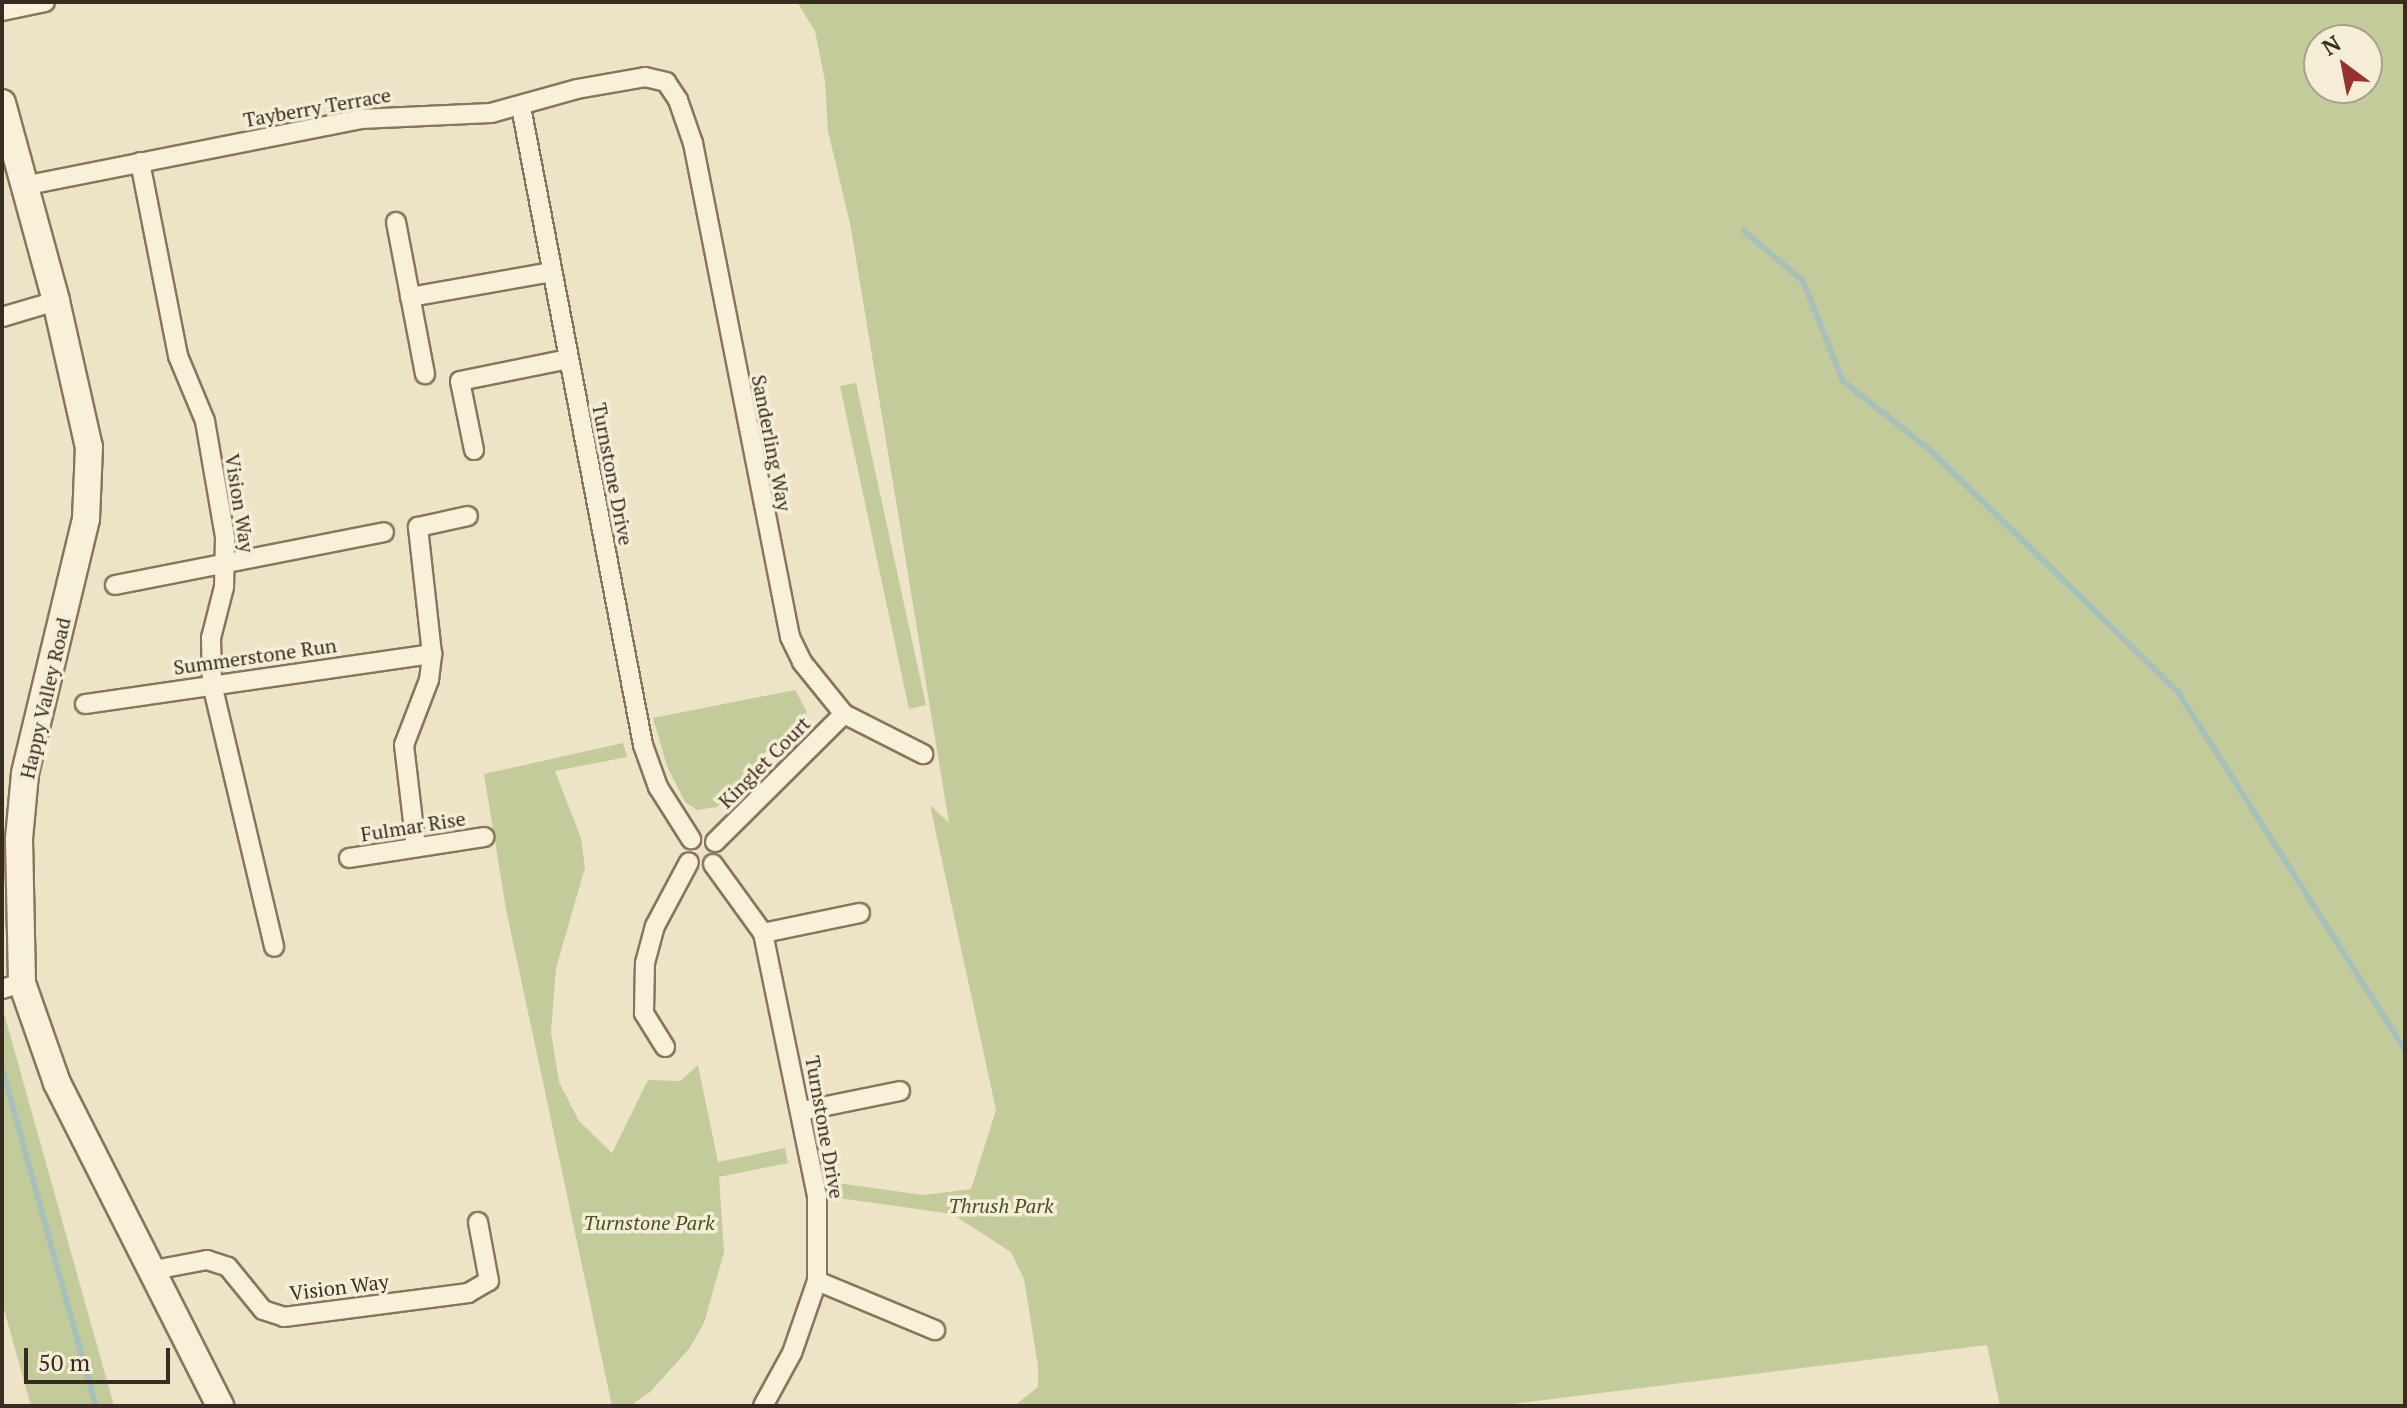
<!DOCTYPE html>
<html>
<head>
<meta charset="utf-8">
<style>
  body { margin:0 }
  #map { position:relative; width:2407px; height:1408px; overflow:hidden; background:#ede3c6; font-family:"PT Serif",serif }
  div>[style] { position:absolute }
  .green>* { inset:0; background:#c4cb9a }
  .stream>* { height:6px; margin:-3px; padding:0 3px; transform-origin:3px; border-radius:3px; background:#a7c1ba }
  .roads { filter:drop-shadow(2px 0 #88755c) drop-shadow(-2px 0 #88755c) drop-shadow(0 2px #88755c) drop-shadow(0 -2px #88755c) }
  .minor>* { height:18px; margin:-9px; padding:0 9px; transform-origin:9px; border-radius:9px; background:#f8f0d9 }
  .secondary>* { height:26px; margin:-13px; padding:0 13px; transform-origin:13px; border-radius:13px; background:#f8f0d9 }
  span { translate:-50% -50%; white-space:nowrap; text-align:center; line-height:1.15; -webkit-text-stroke:7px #f5edd5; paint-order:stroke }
  .street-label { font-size:20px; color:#382c20 }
  .park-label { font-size:20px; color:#475427; font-style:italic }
  .frame { position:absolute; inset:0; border:4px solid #382c20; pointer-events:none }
  .north { position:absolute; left:2303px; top:24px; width:80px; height:80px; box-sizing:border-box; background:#f5edd5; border:2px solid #a9a08d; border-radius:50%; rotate:328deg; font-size:22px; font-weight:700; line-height:32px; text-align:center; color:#382c20 }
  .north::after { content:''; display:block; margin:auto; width:28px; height:36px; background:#95312e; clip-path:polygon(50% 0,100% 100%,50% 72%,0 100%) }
  .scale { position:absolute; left:24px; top:1348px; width:146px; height:36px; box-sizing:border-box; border:4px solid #382c20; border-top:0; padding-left:10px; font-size:24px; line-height:28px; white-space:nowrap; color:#382c20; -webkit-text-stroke:6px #f5edd5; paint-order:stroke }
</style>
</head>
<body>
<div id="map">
  <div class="green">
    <i style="clip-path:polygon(evenodd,797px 2px,2405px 2px,2405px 1406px,2000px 1406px,1987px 1345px,1496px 1406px,1014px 1406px,1038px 1387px,1038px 1366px,1024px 1279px,1011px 1252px,952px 1214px,839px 1198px,837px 1183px,923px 1195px,971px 1189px,996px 1110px,930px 805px,949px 823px,851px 228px,828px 131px,825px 81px,815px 31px,797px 2px,2367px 40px,2367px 88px,2319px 88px,2319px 40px,2367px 40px)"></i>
    <i style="clip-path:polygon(856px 383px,926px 705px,909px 709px,840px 386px)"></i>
    <i style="clip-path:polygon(795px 690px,807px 712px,797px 729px,717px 807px,697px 810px,685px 802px,667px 766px,653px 718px)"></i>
    <i style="clip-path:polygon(623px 743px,627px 757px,555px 771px,581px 838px,585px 868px,556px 968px,551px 1032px,559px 1082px,579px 1121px,612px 1153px,648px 1080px,680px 1081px,698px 1065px,718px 1162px,785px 1148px,788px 1163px,719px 1177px,724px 1252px,704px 1323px,689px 1349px,650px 1392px,630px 1406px,612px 1406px,506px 909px,484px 774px)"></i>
    <i style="clip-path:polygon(2px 1006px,114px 1406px,31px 1406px,3px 1306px)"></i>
  </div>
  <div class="stream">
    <i style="left:1744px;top:231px;width:77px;rotate:40.3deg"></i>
    <i style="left:1803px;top:281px;width:108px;rotate:68.2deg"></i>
    <i style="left:1843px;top:381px;width:112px;rotate:38.5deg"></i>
    <i style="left:1931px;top:451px;width:345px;rotate:44.3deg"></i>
    <i style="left:2178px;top:692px;width:424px;rotate:57.6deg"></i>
    <i style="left:2px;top:1068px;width:351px;rotate:74.5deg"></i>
  </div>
  <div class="roads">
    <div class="minor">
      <i style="left:2px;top:11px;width:44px;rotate:-11.8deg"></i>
      <i style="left:521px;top:107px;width:650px;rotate:79.17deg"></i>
      <i style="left:643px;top:745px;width:45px;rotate:70.3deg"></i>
      <i style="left:658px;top:787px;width:62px;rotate:57.6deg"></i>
      <i style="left:140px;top:162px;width:198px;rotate:78.9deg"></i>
      <i style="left:178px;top:356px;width:70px;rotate:67.4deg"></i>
      <i style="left:205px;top:421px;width:118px;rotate:80.2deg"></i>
      <i style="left:225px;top:537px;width:50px;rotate:91.1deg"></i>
      <i style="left:224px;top:587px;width:53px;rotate:104.3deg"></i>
      <i style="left:211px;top:638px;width:46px;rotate:88.8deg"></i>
      <i style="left:212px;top:684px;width:270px;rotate:76.7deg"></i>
      <i style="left:23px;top:186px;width:344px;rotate:-11.2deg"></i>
      <i style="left:360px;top:119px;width:131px;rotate:-2.6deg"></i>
      <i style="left:491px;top:113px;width:89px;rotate:-15.6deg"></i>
      <i style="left:577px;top:89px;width:69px;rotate:-10deg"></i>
      <i style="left:645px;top:77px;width:22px;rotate:13deg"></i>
      <i style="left:666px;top:82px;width:22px;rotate:56deg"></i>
      <i style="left:678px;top:100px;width:46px;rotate:70.8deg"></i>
      <i style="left:693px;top:143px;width:503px;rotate:78.89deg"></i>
      <i style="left:790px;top:637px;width:28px;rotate:64deg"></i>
      <i style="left:802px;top:662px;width:67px;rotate:51.1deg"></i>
      <i style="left:844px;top:714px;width:89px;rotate:26.9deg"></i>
      <i style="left:396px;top:222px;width:155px;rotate:79.2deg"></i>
      <i style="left:410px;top:297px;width:144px;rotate:-10deg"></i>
      <i style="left:2px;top:317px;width:56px;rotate:-16.5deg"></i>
      <i style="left:474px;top:450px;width:70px;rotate:-101.5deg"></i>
      <i style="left:460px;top:381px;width:110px;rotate:-11.5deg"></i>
      <i style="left:115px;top:585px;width:274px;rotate:-11.1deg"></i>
      <i style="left:85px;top:704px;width:351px;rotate:-8.2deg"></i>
      <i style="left:715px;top:842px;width:182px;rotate:-44.8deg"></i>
      <i style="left:416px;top:847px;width:103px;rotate:-96.7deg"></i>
      <i style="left:404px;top:745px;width:70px;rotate:-69deg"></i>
      <i style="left:429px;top:680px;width:26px;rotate:-83deg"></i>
      <i style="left:432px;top:654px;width:128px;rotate:-96.3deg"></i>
      <i style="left:418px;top:527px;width:51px;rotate:-12.4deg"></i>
      <i style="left:349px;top:858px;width:137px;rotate:-8.8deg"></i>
      <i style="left:713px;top:864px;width:85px;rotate:54.1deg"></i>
      <i style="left:763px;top:933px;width:268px;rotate:78.4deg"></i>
      <i style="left:817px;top:1195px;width:86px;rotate:90deg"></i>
      <i style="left:817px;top:1281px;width:76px;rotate:109.1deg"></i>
      <i style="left:792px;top:1353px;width:60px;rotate:118.7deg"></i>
      <i style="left:763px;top:933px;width:99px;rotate:-11.7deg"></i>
      <i style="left:2px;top:989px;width:21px;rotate:-17deg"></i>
      <i style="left:665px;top:1047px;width:40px;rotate:-122deg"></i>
      <i style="left:644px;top:1013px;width:50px;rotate:-88.9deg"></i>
      <i style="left:645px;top:963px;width:38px;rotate:-75deg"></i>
      <i style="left:655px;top:926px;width:72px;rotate:-62deg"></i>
      <i style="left:802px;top:1111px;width:100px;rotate:-11.5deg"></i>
      <i style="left:154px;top:1270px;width:54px;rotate:-10.7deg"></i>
      <i style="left:207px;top:1260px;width:22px;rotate:18deg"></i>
      <i style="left:228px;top:1267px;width:55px;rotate:50.9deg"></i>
      <i style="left:263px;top:1310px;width:22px;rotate:18deg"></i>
      <i style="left:284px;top:1317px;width:186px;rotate:-7.4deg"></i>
      <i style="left:468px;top:1293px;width:24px;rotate:-30deg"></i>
      <i style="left:489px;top:1281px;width:60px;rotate:-100.6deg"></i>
      <i style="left:817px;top:1281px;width:128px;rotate:22.6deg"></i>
    </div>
    <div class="secondary">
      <i style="left:2px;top:103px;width:205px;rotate:74.7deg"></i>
      <i style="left:56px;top:301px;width:150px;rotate:77.3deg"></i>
      <i style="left:89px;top:447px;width:72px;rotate:92.4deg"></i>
      <i style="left:86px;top:519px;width:262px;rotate:103.5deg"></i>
      <i style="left:25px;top:774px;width:65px;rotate:95.3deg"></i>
      <i style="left:19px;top:839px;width:144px;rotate:88.8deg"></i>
      <i style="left:22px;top:983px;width:106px;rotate:70.7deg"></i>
      <i style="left:57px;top:1083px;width:362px;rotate:63.2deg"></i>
    </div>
  </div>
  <div class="street-label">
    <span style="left:317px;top:107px;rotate:-10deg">Tayberry Terrace</span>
    <span style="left:772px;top:443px;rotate:79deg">Sanderling Way</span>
    <span style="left:613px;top:474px;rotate:79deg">Turnstone Drive</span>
    <span style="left:240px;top:503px;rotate:81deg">Vision Way</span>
    <span style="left:255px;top:656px;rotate:-8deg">Summerstone Run</span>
    <span style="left:45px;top:698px;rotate:-77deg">Happy Valley Road</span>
    <span style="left:764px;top:762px;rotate:-45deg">Kinglet Court</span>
    <span style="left:413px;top:826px;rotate:-9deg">Fulmar Rise</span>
    <span style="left:825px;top:1127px;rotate:80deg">Turnstone Drive</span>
    <span style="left:339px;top:1287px;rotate:-7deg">Vision Way</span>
  </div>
  <div class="park-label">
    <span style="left:1001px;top:1205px">Thrush Park</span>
    <span style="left:649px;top:1222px">Turnstone Park</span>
  </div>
  <div class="frame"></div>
  <div class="north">N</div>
  <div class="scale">50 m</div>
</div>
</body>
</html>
